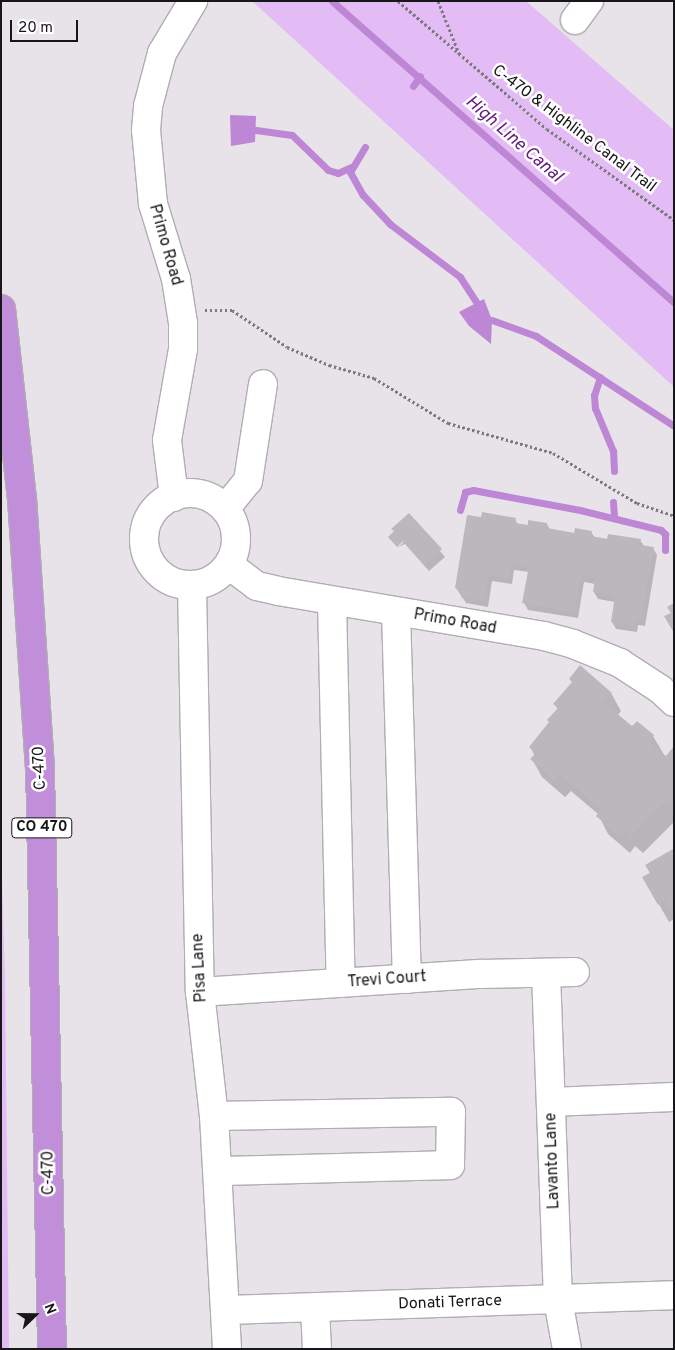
<!DOCTYPE html>
<html>
<head>
<meta charset="utf-8">
<style>
  body { margin:0 }
  #map { position:relative; width:675px; height:1350px; overflow:hidden; background:#e7e3e9; font-family:Overpass,sans-serif }
  div>[style] { position:absolute }
  .green>* { inset:0; background:#e3bcf5 }
  .water>* { inset:0; background:#bd87d5 }
  .shadow>* { inset:0; background:#0003 }
  .stream>* { height:7px; margin:-3.5px; padding:0 3.5px; transform-origin:3.5px; border-radius:3.5px; background:#bd87d5 }
  .building>* { inset:0; background:#bbb8bd }
  .path>* { height:3px; margin-top:-1.5px; transform-origin:0; background:repeating-linear-gradient(90deg,#7c7a7e 0 2.5px,transparent 0 5px) }
  .roads { filter:drop-shadow(1px 0 #b1adb3) drop-shadow(-1px 0 #b1adb3) drop-shadow(0 1px #b1adb3) drop-shadow(0 -1px #b1adb3) }
  .minor>* { height:28px; margin:-14px; padding:0 14px; transform-origin:14px; border-radius:14px; background:#fff }
  .minor>.ring { margin:-14px; padding:0; box-sizing:content-box; background:none; border:28px solid #fff; border-radius:50% }
  .highway>* { height:28px; margin:-14px; padding:0 14px; transform-origin:14px; border-radius:14px; background:#c18fd9 }
  span { translate:-50% -50%; white-space:nowrap; text-align:center; line-height:1.15; -webkit-text-stroke:5px #fff; paint-order:stroke }
  .shield-label span { padding:1px 4px; background:#fff; border:1px solid; border-radius:4px; -webkit-text-stroke-width:0 }
  .shield-label { font-size:15px; color:#171618; font-weight:700 }
  .street-label { font-size:16px; color:#171618 }
  .water-label { font-size:18px; color:#63207d; font-style:italic }
  .frame { position:absolute; inset:0; border:2px solid #171618; pointer-events:none }
  .north { position:absolute; left:10px; top:1290px; width:50px; height:50px; -webkit-text-stroke:4px #fff; paint-order:stroke; rotate:68deg; font-size:14px; font-weight:700; line-height:20px; text-align:center; color:#171618 }
  .north::after { content:''; display:block; margin:auto; width:18px; height:22px; background:#171618; clip-path:polygon(50% 0,100% 100%,50% 72%,0 100%) }
  .scale { position:absolute; left:10px; top:20px; width:68px; height:22px; box-sizing:border-box; border:2px solid #171618; border-top:0; padding-left:6px; font-size:15px; line-height:18px; white-space:nowrap; color:#171618; -webkit-text-stroke:4px #fff; paint-order:stroke }
</style>
</head>
<body>
<div id="map">
  <div class="green">
    <i style="clip-path:polygon(252px 1px,526px 1px,674px 130px,674px 387px)"></i>
    <i style="clip-path:polygon(1px 844px,5px 981px,9px 1349px,1px 1349px)"></i>
  </div>
  <div class="water">
    <i style="clip-path:polygon(230px 115px,256px 116px,255px 142px,231px 146px)"></i>
    <i style="clip-path:polygon(484px 299px,492px 320px,491px 344px,469px 326px,459px 312px)"></i>
  </div>
  <div class="shadow">
    <i style="clip-path:polygon(409px 514px,445px 557px,429px 571px,405px 544px,398px 547px,403px 543px)"></i>
    <i style="clip-path:polygon(482px 519px,515px 519px,518px 525px,529px 527px,547px 524px,550px 530px,575px 535px,591px 532px,595px 538px,608px 540px,640px 540px,644px 546px,653px 548px,657px 555px,645px 626px,638px 625px,637px 632px,616px 629px,612px 622px,615px 602px,598px 599px,594px 592px,595px 584px,584px 582px,578px 618px,528px 610px,524px 603px,529px 572px,514px 570px,512px 584px,492px 581px,488px 607px,466px 603px,456px 588px)"></i>
    <i style="clip-path:polygon(611px 693px,621px 711px,617px 716px,632px 728px,653px 736px,666px 758px,674px 748px,674px 822px,643px 853px,635px 846px,630px 853px,608px 834px,598px 814px,571px 791px,565px 797px,542px 777px,532px 759px,535px 756px,530px 747px,550px 724px,558px 710px,555px 704px)"></i>
    <i style="clip-path:polygon(674px 850px,674px 919px,669px 922px,644px 878px)"></i>
  </div>
  <div class="stream">
    <i style="left:332px;top:1px;width:456px;rotate:41.4deg"></i>
    <i style="left:413px;top:86px;width:12px;rotate:-55deg"></i>
    <i style="left:256px;top:130px;width:36px;rotate:8deg"></i>
    <i style="left:292px;top:135px;width:50px;rotate:44.2deg"></i>
    <i style="left:328px;top:170px;width:10px;rotate:17deg"></i>
    <i style="left:338px;top:173px;width:14px;rotate:-25deg"></i>
    <i style="left:365px;top:147px;width:29px;rotate:121deg"></i>
    <i style="left:350px;top:172px;width:26px;rotate:61deg"></i>
    <i style="left:363px;top:195px;width:40px;rotate:47deg"></i>
    <i style="left:390px;top:224px;width:88px;rotate:37.1deg"></i>
    <i style="left:460px;top:277px;width:31px;rotate:57deg"></i>
    <i style="left:492px;top:320px;width:47px;rotate:20deg"></i>
    <i style="left:536px;top:336px;width:165px;rotate:33.1deg"></i>
    <i style="left:600px;top:377px;width:19px;rotate:108deg"></i>
    <i style="left:594px;top:395px;width:13px;rotate:86deg"></i>
    <i style="left:595px;top:408px;width:47px;rotate:67.3deg"></i>
    <i style="left:613px;top:451px;width:20px;rotate:87deg"></i>
    <i style="left:613px;top:502px;width:15px;rotate:86deg"></i>
    <i style="left:460px;top:510px;width:19px;rotate:-74deg"></i>
    <i style="left:465px;top:492px;width:8px;rotate:-14deg"></i>
    <i style="left:473px;top:490px;width:109px;rotate:10.6deg"></i>
    <i style="left:580px;top:510px;width:83px;rotate:13.9deg"></i>
    <i style="left:661px;top:530px;width:6px;rotate:45deg"></i>
    <i style="left:665px;top:534px;width:16px;rotate:90deg"></i>
  </div>
  <div class="building">
    <i style="clip-path:polygon(482px 512px,516px 518px,515px 523px,528px 525px,528px 520px,547px 523px,547px 528px,574px 533px,575px 528px,592px 531px,591px 536px,607px 539px,608px 534px,641px 539px,640px 545px,654px 547px,641px 620px,635px 619px,634px 626px,611px 622px,615px 596px,593px 592px,595px 578px,581px 575px,574px 612px,522px 603px,529px 566px,511px 563px,509px 578px,489px 575px,484px 601px,461px 597px,462px 589px,455px 588px,467px 515px,481px 517px)"></i>
    <i style="clip-path:polygon(409px 513px,442px 549px,424px 565px,403px 541px,397px 547px,388px 537px,394px 531px,391px 529px)"></i>
    <i style="clip-path:polygon(674px 603px,674px 633px,664px 616px,671px 613px,667px 607px)"></i>
    <i style="clip-path:polygon(580px 665px,612px 693px,603px 702px,632px 726px,637px 721px,654px 735px,649px 742px,666px 756px,674px 746px,674px 800px,670px 805px,666px 801px,655px 813px,653px 811px,632px 836px,625px 829px,619px 836px,596px 816px,601px 809px,575px 787px,560px 773px,554px 780px,530px 759px,536px 753px,529px 747px,549px 722px,547px 720px,558px 708px,553px 704px,572px 682px,569px 679px)"></i>
    <i style="clip-path:polygon(674px 844px,674px 915px,665px 900px,658px 905px,642px 877px,650px 873px,645px 865px,673px 849px)"></i>
  </div>
  <div class="path">
    <i style="left:398px;top:1px;width:196px;rotate:40.7deg"></i>
    <i style="left:547px;top:129px;width:156px;rotate:35.6deg"></i>
    <i style="left:438px;top:1px;width:59px;rotate:68.2deg"></i>
    <i style="left:205px;top:310px;width:27px"></i>
    <i style="left:232px;top:310px;width:66px;rotate:33.9deg"></i>
    <i style="left:287px;top:347px;width:46px;rotate:23.2deg"></i>
    <i style="left:329px;top:365px;width:47px;rotate:16.1deg"></i>
    <i style="left:374px;top:378px;width:87px;rotate:31.3deg"></i>
    <i style="left:448px;top:423px;width:109px;rotate:15.9deg"></i>
    <i style="left:553px;top:453px;width:98px;rotate:30.8deg"></i>
    <i style="left:637px;top:503px;width:39px;rotate:19deg"></i>
  </div>
  <div class="roads">
    <div class="minor">
      <i style="left:575px;top:20px;width:24px;rotate:-54deg"></i>
      <i class="ring" style="left:144px;top:493px;width:64px;height:64px"></i>
      <i style="left:174px;top:497px;width:57px;rotate:-97deg"></i>
      <i style="left:167px;top:440px;width:92px;rotate:-80deg"></i>
      <i style="left:183px;top:349px;width:26px;rotate:-90deg"></i>
      <i style="left:183px;top:323px;width:45px;rotate:-99deg"></i>
      <i style="left:176px;top:279px;width:78px;rotate:-107deg"></i>
      <i style="left:153px;top:204px;width:74px;rotate:-95.4deg"></i>
      <i style="left:146px;top:130px;width:24px;rotate:-85deg"></i>
      <i style="left:148px;top:106px;width:55px;rotate:-75.2deg"></i>
      <i style="left:162px;top:53px;width:61px;rotate:-59.2deg"></i>
      <i style="left:225px;top:509px;width:36px;rotate:-51deg"></i>
      <i style="left:248px;top:481px;width:98px;rotate:-81.2deg"></i>
      <i style="left:229px;top:565px;width:35px;rotate:37deg"></i>
      <i style="left:257px;top:586px;width:22px;rotate:13deg"></i>
      <i style="left:278px;top:591px;width:270px;rotate:9.6deg"></i>
      <i style="left:544px;top:636px;width:30px;rotate:15deg"></i>
      <i style="left:573px;top:644px;width:51px;rotate:22deg"></i>
      <i style="left:620px;top:663px;width:48px;rotate:33deg"></i>
      <i style="left:660px;top:689px;width:19px;rotate:43deg"></i>
      <i style="left:192px;top:586px;width:406px;rotate:88.9deg"></i>
      <i style="left:200px;top:992px;width:125px;rotate:83.6deg"></i>
      <i style="left:214px;top:1116px;width:233px;rotate:86.8deg"></i>
      <i style="left:332px;top:601px;width:382px;rotate:88.7deg"></i>
      <i style="left:396px;top:612px;width:367px;rotate:88.3deg"></i>
      <i style="left:546px;top:973px;width:327px;rotate:87.9deg"></i>
      <i style="left:558px;top:1300px;width:50px;rotate:79.6deg"></i>
      <i style="left:200px;top:992px;width:282px;rotate:-3.7deg"></i>
      <i style="left:481px;top:974px;width:94px;rotate:-1.2deg"></i>
      <i style="left:551px;top:1102px;width:122px;rotate:-2.3deg"></i>
      <i style="left:214px;top:1116px;width:237px;rotate:-1deg"></i>
      <i style="left:451px;top:1112px;width:53px;rotate:91.1deg"></i>
      <i style="left:450px;top:1165px;width:232px;rotate:178.5deg"></i>
      <i style="left:315px;top:1308px;width:41px;rotate:87.2deg"></i>
      <i style="left:226px;top:1310px;width:448px;rotate:-1.9deg"></i>
    </div>
    <div class="highway">
      <i style="left:1px;top:309px;width:190px;rotate:83.7deg"></i>
      <i style="left:22px;top:498px;width:270px;rotate:86.2deg"></i>
      <i style="left:40px;top:767px;width:582px;rotate:88.82deg"></i>
    </div>
  </div>
  <div class="shield-label">
    <span style="left:42px;top:828px">CO 470</span>
  </div>
  <div class="street-label">
    <span style="left:574px;top:129px;rotate:37deg">C-470 &amp; Highline Canal Trail</span>
    <span style="left:165px;top:245px;rotate:74deg">Primo Road</span>
    <span style="left:455px;top:622px;rotate:10deg">Primo Road</span>
    <span style="left:40px;top:768px;rotate:-93deg">C-470</span>
    <span style="left:200px;top:968px;rotate:-93deg">Pisa Lane</span>
    <span style="left:387px;top:980px;rotate:-4deg">Trevi Court</span>
    <span style="left:553px;top:1161px;rotate:-92deg">Lavanto Lane</span>
    <span style="left:49px;top:1173px;rotate:-91deg">C-470</span>
    <span style="left:450px;top:1303px;rotate:-2deg">Donati Terrace</span>
  </div>
  <div class="water-label">
    <span style="left:513px;top:140px;rotate:41deg">High Line Canal</span>
  </div>
  <div class="frame"></div>
  <div class="north">N</div>
  <div class="scale">20 m</div>
</div>
</body>
</html>
